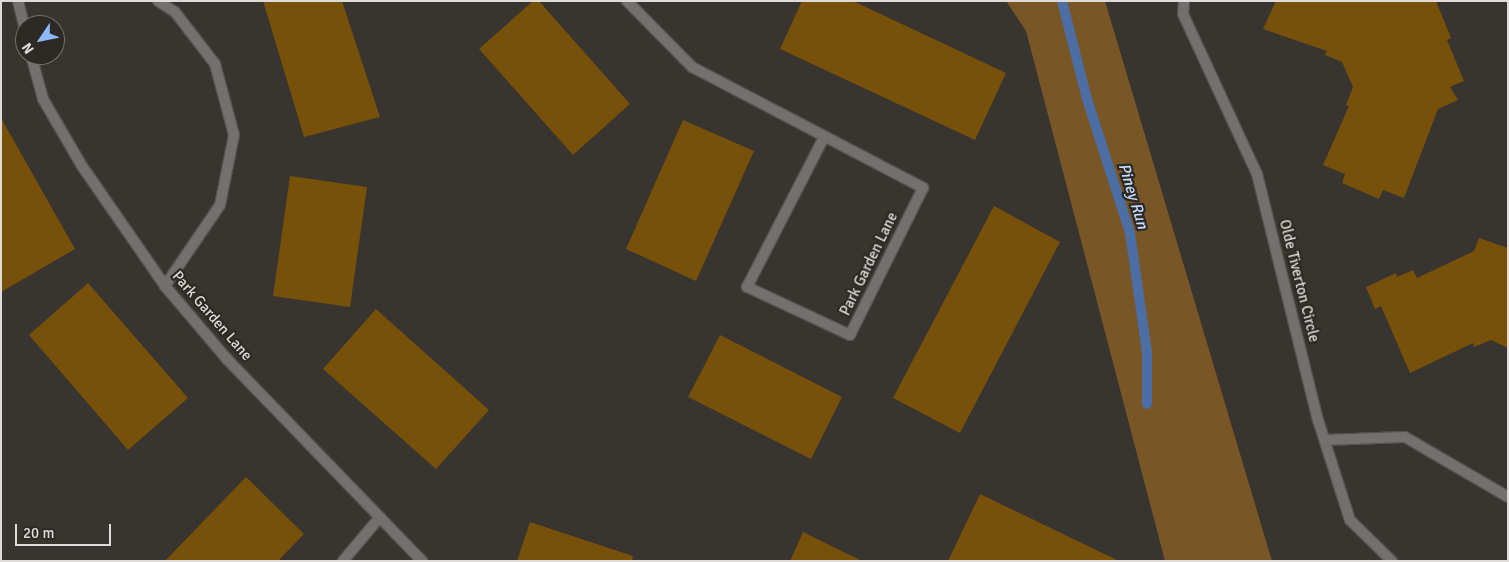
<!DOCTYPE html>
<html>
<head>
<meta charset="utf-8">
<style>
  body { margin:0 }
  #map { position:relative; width:1509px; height:562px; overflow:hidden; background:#38342f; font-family:Signika,sans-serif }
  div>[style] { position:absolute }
  .green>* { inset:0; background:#785625 }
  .stream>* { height:10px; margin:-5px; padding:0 5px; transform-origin:5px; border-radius:5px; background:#4c6ea4 }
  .building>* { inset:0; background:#77500a }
  .roads { filter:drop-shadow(1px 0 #56524d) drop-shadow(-1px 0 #56524d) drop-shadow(0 1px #56524d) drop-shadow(0 -1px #56524d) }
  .lane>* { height:10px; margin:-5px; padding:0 5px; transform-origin:5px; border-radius:5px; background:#73716f }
  .street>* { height:10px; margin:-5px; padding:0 5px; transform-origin:5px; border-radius:5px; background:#73716f }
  span { translate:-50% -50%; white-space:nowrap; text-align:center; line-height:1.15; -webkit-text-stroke:4.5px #2d2a25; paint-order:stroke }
  .street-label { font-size:15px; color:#dedbd8 }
  .water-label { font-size:16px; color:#c7dcfc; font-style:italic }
  .frame { position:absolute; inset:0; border:2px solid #dedbd8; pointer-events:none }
  .north { position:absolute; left:15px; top:15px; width:50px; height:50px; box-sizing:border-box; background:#2d2a25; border:1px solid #74716d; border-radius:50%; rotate:236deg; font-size:14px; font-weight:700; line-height:20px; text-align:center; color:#dedbd8 }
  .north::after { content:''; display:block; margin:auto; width:18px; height:22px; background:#8eb8fd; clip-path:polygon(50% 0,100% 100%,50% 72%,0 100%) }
  .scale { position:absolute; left:15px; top:524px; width:96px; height:22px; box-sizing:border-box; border:2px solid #dedbd8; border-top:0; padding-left:6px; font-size:15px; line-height:18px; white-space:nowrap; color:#dedbd8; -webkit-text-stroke:4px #2d2a25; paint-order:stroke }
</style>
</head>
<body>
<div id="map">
  <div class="green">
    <i style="clip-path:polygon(1006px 1px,1105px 1px,1272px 561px,1165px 561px,1026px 31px)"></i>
  </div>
  <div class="stream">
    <i style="left:1062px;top:1px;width:101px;rotate:75.7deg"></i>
    <i style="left:1087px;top:99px;width:141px;rotate:72.2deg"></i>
    <i style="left:1130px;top:233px;width:120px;rotate:81.9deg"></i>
    <i style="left:1147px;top:352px;width:52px;rotate:90deg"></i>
  </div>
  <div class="building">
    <i style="clip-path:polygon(263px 1px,342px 1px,380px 117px,304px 137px)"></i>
    <i style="clip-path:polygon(533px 1px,539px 1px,630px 104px,573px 155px,479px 49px)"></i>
    <i style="clip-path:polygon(802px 1px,853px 1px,1006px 73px,975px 140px,780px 49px)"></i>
    <i style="clip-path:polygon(1276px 1px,1436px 1px,1451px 38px,1447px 40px,1464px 81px,1450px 87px,1458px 100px,1438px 109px,1404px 198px,1383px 190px,1379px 199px,1342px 183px,1345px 174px,1323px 165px,1349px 106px,1346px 105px,1353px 87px,1342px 62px,1325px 55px,1327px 51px,1263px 29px)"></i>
    <i style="clip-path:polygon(1px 118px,75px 249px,1px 292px)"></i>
    <i style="clip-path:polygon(683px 120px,754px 151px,696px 281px,626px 249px)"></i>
    <i style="clip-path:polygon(290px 176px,367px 187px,350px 307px,273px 296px)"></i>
    <i style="clip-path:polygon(994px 206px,1060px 242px,960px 433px,893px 398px)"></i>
    <i style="clip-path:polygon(1479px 238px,1508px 248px,1508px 348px,1491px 340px,1474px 347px,1473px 343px,1410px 373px,1381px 306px,1375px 309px,1366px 287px,1396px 273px,1397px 277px,1413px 270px,1417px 278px,1474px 251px)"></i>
    <i style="clip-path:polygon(88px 283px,188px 398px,128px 450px,29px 335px)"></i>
    <i style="clip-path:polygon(376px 309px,489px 410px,436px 469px,323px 369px)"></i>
    <i style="clip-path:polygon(720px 335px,842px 397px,811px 459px,688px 397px)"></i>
    <i style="clip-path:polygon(246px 477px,304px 534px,278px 561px,165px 561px)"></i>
    <i style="clip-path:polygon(980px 494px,1119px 561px,948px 561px)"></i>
    <i style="clip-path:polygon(530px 522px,633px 556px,632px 561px,517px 561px)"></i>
    <i style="clip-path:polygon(803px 532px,862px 561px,790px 561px)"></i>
  </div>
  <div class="roads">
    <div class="lane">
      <i style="left:158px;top:1px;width:20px;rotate:33deg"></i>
      <i style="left:175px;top:12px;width:66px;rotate:52.4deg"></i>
      <i style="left:215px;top:64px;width:73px;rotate:75deg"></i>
      <i style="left:234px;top:135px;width:71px;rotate:101.3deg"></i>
      <i style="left:220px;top:205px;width:98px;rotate:124.2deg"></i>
      <i style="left:343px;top:561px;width:57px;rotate:-49.9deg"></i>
    </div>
    <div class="street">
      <i style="left:18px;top:1px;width:30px;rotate:76deg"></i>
      <i style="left:627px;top:1px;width:93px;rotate:45.4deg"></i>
      <i style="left:692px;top:67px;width:261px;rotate:27.6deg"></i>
      <i style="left:923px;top:188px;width:164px;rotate:116.4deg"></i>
      <i style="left:850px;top:335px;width:114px;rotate:-155deg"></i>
      <i style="left:747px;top:287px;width:169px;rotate:-62.8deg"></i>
      <i style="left:1184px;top:1px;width:13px;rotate:94deg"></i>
      <i style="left:1183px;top:14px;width:176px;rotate:65.2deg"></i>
      <i style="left:1257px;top:174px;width:253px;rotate:76.1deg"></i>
      <i style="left:1318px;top:420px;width:105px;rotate:72.3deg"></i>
      <i style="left:1350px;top:520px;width:59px;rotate:44.3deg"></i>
      <i style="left:31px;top:55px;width:46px;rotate:74.7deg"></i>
      <i style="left:43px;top:99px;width:78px;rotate:59.8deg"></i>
      <i style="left:82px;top:166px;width:146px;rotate:55.3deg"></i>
      <i style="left:165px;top:286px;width:96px;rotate:49.7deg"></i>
      <i style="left:227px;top:359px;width:281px;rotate:46deg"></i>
      <i style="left:1325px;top:440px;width:80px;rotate:-2.1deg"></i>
      <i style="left:1405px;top:437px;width:119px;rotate:30.2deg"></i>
    </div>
  </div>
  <div class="street-label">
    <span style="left:869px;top:264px;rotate:-64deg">Park Garden Lane</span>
    <span style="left:1299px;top:281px;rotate:76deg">Olde Tiverton Circle</span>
    <span style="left:212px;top:316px;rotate:49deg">Park Garden Lane</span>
  </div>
  <div class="water-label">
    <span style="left:1133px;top:196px;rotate:73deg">Piney Run</span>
  </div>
  <div class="frame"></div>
  <div class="north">N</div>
  <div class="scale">20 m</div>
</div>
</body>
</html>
